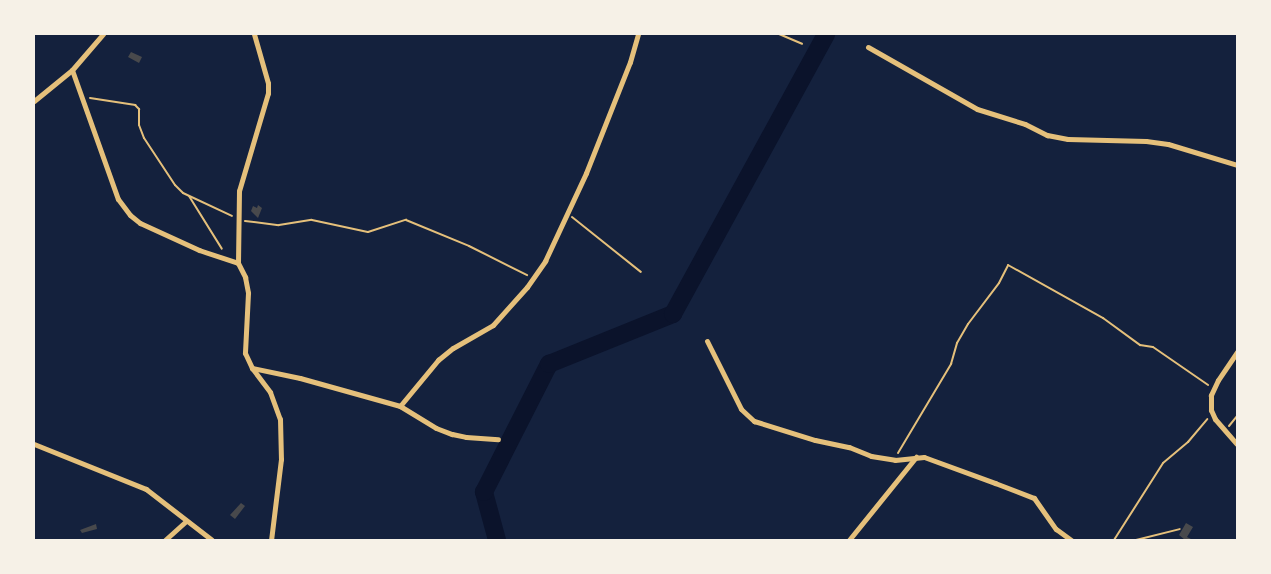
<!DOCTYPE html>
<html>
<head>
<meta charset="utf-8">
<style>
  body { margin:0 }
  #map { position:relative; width:1271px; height:574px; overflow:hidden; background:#14213d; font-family:"PT Sans Narrow",sans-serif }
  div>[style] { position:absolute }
  .river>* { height:18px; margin:-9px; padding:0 9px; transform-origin:9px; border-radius:9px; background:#0b132b }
  .building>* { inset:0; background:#48494c }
  .path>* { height:2px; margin:-1px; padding:0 1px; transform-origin:1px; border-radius:1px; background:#e5c07b }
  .minor>* { height:5px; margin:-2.5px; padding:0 2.5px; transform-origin:2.5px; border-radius:2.5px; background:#e5c07b }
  span { translate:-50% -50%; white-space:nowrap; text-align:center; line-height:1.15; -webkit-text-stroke:4px #f6f1e7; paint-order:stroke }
  .frame { position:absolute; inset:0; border:35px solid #f6f1e7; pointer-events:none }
</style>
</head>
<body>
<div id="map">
  <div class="river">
    <i style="left:497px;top:540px;width:50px;rotate:-105.2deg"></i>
    <i style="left:484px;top:492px;width:144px;rotate:-63.1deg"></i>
    <i style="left:549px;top:364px;width:134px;rotate:-22deg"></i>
    <i style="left:673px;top:314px;width:319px;rotate:-61.3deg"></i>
  </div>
  <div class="building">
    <i style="clip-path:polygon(131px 52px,142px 57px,139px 63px,128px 57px)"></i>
    <i style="clip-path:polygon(258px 205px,262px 208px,258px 218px,251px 211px,253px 206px,257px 208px)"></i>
    <i style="clip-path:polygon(241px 503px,245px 506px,235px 519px,230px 515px)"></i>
    <i style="clip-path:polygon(1186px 523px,1193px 527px,1187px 537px,1193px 540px,1185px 540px,1179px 535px)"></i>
    <i style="clip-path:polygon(96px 524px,97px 529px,82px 533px,80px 530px)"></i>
  </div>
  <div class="path">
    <i style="left:779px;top:34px;width:25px;rotate:23deg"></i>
    <i style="left:90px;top:98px;width:46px;rotate:8.8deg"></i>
    <i style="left:135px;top:105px;width:6px;rotate:45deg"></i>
    <i style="left:139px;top:109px;width:16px;rotate:90deg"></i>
    <i style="left:139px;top:125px;width:14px;rotate:69deg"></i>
    <i style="left:144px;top:138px;width:56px;rotate:56.6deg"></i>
    <i style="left:175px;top:185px;width:11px;rotate:45deg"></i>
    <i style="left:183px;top:193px;width:54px;rotate:25.1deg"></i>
    <i style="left:189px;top:196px;width:62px;rotate:58.1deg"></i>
    <i style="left:572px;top:217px;width:88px;rotate:38.6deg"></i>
    <i style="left:245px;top:221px;width:34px;rotate:7deg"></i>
    <i style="left:279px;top:225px;width:33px;rotate:-9deg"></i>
    <i style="left:312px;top:220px;width:57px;rotate:12.1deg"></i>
    <i style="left:368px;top:232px;width:40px;rotate:-18deg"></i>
    <i style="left:406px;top:220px;width:68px;rotate:22.4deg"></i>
    <i style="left:469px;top:246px;width:65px;rotate:26.6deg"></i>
    <i style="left:1229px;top:426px;width:13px;rotate:-51deg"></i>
    <i style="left:898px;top:453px;width:104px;rotate:-59.2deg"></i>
    <i style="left:951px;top:364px;width:22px;rotate:-74deg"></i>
    <i style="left:957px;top:343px;width:22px;rotate:-60deg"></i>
    <i style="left:968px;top:324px;width:51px;rotate:-52.9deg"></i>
    <i style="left:999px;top:283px;width:20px;rotate:-63deg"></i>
    <i style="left:1008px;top:265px;width:109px;rotate:29.2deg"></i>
    <i style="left:1103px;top:318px;width:46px;rotate:36.1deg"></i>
    <i style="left:1140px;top:345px;width:13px;rotate:9deg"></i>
    <i style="left:1153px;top:347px;width:67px;rotate:34.6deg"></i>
    <i style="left:1114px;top:540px;width:91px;rotate:-57.5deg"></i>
    <i style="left:1163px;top:463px;width:33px;rotate:-40deg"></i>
    <i style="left:1188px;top:442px;width:30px;rotate:-50deg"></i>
    <i style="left:1136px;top:540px;width:45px;rotate:-14deg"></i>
  </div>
  <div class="minor">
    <i style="left:254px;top:34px;width:51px;rotate:74.1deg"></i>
    <i style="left:268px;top:83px;width:10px;rotate:90deg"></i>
    <i style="left:268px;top:93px;width:102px;rotate:106.5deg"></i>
    <i style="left:239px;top:191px;width:72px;rotate:90.8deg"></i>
    <i style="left:238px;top:263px;width:16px;rotate:63deg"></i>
    <i style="left:245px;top:277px;width:16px;rotate:79deg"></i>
    <i style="left:248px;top:293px;width:60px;rotate:92.9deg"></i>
    <i style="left:245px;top:353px;width:17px;rotate:65deg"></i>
    <i style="left:252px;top:368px;width:30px;rotate:53deg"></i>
    <i style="left:270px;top:392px;width:29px;rotate:70deg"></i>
    <i style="left:280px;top:419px;width:40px;rotate:88.6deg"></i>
    <i style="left:281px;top:459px;width:82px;rotate:97deg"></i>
    <i style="left:868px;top:47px;width:125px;rotate:29.6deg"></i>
    <i style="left:977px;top:109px;width:50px;rotate:17.4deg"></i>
    <i style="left:1025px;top:124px;width:25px;rotate:27deg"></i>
    <i style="left:1047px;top:135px;width:21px;rotate:11deg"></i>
    <i style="left:1068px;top:139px;width:78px;rotate:1.5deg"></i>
    <i style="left:1146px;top:141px;width:22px;rotate:8deg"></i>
    <i style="left:1168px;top:144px;width:72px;rotate:16.9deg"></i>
    <i style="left:72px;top:70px;width:137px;rotate:70.4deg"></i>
    <i style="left:118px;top:199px;width:20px;rotate:53deg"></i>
    <i style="left:130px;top:215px;width:13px;rotate:39deg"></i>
    <i style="left:140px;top:223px;width:65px;rotate:24.6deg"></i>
    <i style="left:199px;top:250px;width:41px;rotate:18.4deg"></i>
    <i style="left:34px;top:101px;width:49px;rotate:-39.2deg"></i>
    <i style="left:72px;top:70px;width:48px;rotate:-49.3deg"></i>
    <i style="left:707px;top:341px;width:76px;rotate:63.4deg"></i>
    <i style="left:741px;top:409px;width:18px;rotate:43deg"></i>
    <i style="left:754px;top:421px;width:64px;rotate:17.3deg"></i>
    <i style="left:815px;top:440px;width:35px;rotate:12deg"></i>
    <i style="left:849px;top:447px;width:24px;rotate:22deg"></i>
    <i style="left:871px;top:456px;width:24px;rotate:9deg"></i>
    <i style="left:895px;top:460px;width:29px;rotate:-6deg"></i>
    <i style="left:924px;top:457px;width:76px;rotate:20.1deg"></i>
    <i style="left:995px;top:483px;width:42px;rotate:21deg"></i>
    <i style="left:1034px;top:498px;width:38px;rotate:55deg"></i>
    <i style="left:1056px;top:529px;width:19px;rotate:36deg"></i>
    <i style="left:1237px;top:352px;width:34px;rotate:124deg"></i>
    <i style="left:1218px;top:380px;width:17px;rotate:115deg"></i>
    <i style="left:1211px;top:395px;width:15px;rotate:90deg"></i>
    <i style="left:1211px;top:410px;width:10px;rotate:66deg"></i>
    <i style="left:1215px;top:419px;width:33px;rotate:49deg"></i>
    <i style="left:252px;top:368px;width:49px;rotate:11.8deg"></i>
    <i style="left:300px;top:378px;width:104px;rotate:15.6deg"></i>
    <i style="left:400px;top:406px;width:42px;rotate:31.4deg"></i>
    <i style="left:436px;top:428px;width:17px;rotate:21deg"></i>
    <i style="left:452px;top:434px;width:14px;rotate:12deg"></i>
    <i style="left:466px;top:437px;width:32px;rotate:4deg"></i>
    <i style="left:400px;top:406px;width:60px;rotate:-50.4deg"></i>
    <i style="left:438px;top:360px;width:19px;rotate:-39deg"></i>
    <i style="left:453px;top:348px;width:46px;rotate:-29.9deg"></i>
    <i style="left:493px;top:325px;width:51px;rotate:-48.2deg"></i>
    <i style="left:527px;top:287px;width:32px;rotate:-55deg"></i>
    <i style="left:545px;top:261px;width:97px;rotate:-65deg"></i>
    <i style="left:586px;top:173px;width:119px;rotate:-68.4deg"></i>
    <i style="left:630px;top:62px;width:29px;rotate:-74deg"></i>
    <i style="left:34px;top:444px;width:121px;rotate:21.9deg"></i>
    <i style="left:146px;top:489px;width:83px;rotate:37.7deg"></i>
    <i style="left:165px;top:540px;width:28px;rotate:-42deg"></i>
    <i style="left:849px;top:540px;width:107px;rotate:-51.1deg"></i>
  </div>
  <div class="frame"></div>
</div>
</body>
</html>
